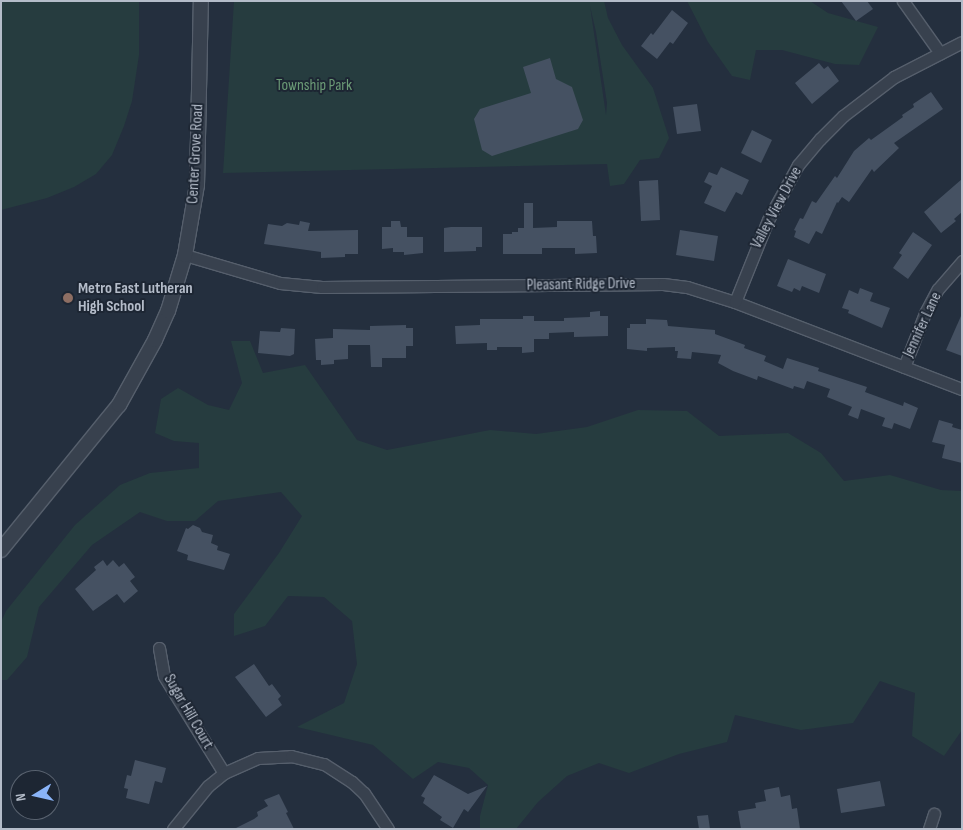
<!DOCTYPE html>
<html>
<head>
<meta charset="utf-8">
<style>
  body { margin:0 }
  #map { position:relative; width:963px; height:830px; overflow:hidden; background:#242f3e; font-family:"Sofia Sans Condensed",sans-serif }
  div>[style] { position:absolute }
  .green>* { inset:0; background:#263c3f }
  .building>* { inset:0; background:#455162 }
  .roads { filter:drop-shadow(1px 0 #565f6c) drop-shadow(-1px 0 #565f6c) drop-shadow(0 1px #565f6c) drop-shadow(0 -1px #565f6c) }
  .minor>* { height:11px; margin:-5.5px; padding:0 5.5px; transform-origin:5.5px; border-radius:5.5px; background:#38414e }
  .tertiary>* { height:14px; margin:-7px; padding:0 7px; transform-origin:7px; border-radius:7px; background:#38414e }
  .dots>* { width:14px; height:14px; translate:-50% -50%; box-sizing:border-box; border:2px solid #1d2633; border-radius:50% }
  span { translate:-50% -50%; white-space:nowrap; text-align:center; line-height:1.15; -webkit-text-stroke:4px #1d2633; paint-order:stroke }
  .park-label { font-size:16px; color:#6b9a76 }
  .street-label { font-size:16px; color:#b4bcc9 }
  .poi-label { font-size:16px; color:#b4bcc9; font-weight:700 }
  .left { translate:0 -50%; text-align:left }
  .frame { position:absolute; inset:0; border:2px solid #b4bcc9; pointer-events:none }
  .north { position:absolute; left:10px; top:770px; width:50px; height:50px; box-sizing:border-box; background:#1d2633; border:1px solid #59626f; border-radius:50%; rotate:261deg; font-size:14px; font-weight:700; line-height:20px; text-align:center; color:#b4bcc9 }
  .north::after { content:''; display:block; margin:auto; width:18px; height:22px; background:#8ab4f8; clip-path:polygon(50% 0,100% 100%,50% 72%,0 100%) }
</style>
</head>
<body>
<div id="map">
  <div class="green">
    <i style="clip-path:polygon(1px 1px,139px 1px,139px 55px,132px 101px,124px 126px,112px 155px,96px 174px,74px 187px,47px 198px,1px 210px)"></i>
    <i style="clip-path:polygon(evenodd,234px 1px,604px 1px,608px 18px,622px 45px,653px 88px,669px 138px,659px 158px,640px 160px,624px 184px,610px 186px,607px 164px,223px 173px,234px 1px,590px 6px,596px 32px,607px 103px,606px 115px,590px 6px)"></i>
    <i style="clip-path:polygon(687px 1px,810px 1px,828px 13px,878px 27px,859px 65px,835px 64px,782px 50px,756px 50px,750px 80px,732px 76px,708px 42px)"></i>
    <i style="clip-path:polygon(231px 341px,250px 341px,263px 373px,305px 365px,357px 440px,387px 450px,490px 430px,536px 434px,587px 427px,638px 410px,687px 411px,719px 436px,788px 433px,821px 453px,844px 481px,890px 475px,941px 490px,962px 491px,962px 730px,944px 756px,912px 736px,915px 693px,880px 681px,853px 723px,801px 730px,735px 715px,727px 742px,679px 754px,629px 773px,599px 763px,567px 776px,538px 802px,516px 829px,480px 829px,480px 816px,488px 785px,469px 768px,438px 762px,413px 779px,373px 745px,297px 727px,344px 703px,357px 664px,352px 621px,324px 597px,288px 596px,265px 626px,234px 636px,234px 614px,279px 553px,302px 516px,281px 492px,218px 501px,195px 521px,167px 521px,140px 512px,92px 545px,39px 607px,27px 657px,7px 680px,1px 680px,1px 622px,6px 611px,75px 525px,120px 485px,150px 473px,199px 468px,199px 443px,174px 441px,155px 433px,161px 399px,178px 388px,208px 405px,229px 410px,242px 383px)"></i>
  </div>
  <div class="building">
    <i style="clip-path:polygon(841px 1px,867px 1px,873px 9px,856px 21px)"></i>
    <i style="clip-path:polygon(672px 10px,688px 23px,673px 44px,670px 42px,657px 59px,641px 46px,651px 33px,653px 35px)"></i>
    <i style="clip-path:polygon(550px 58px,556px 79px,572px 87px,583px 120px,578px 129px,492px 156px,482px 150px,474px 119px,480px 109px,531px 93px,523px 67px)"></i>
    <i style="clip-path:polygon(819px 63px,824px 69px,828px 66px,839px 81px,812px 104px,795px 83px)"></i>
    <i style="clip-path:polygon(931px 92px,943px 109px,894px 143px,899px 148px,874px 172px,872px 169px,849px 202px,842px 197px,838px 203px,837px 202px,822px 234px,816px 231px,809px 244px,794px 237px,796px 231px,794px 230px,800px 218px,803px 219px,812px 201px,816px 203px,835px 176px,837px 178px,854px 151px,869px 138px,871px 140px,903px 117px,902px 115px,914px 107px,913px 104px)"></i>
    <i style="clip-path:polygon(697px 104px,701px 131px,677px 134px,673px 107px)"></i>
    <i style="clip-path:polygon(752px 130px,772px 140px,761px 163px,741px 153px)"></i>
    <i style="clip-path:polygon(721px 167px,749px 180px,742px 195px,736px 192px,725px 212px,704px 203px,712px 186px,704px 182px,709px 172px,717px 175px)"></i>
    <i style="clip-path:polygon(962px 179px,962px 212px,954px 219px,956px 221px,941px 233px,924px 212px)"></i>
    <i style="clip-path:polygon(658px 180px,660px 220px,641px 221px,639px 181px)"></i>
    <i style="clip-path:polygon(524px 203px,533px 203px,533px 228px,557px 227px,557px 221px,592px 221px,593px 236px,596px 236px,597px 253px,575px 254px,575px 248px,542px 248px,542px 254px,503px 254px,503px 234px,512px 234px,512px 232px,518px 232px,518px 228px,524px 228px)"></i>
    <i style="clip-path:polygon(300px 221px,310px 223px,308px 231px,358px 230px,358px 254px,345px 254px,345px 257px,321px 258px,321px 252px,264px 244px,268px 224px,282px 226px,287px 223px,299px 225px)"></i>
    <i style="clip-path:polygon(391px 221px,400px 221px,401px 227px,407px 227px,407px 237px,423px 237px,423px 253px,404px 255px,404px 252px,393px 252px,393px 248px,382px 249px,382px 227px,391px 227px)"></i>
    <i style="clip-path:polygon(451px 227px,482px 227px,482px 247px,476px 247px,476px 251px,444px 252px,444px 228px)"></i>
    <i style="clip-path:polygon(680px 230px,718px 236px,714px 261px,676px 255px)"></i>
    <i style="clip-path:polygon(913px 232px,932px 245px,908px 279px,893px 268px,902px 255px,899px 253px)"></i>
    <i style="clip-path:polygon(788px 259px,826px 274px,819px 293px,802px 286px,800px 291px,794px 288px,792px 292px,777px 286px)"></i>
    <i style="clip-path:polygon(860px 288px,873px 293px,870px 301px,890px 308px,882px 328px,848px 313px,849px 310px,842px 308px,849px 290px,858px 294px)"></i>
    <i style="clip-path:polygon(600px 311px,600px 316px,608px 316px,608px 336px,574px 337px,574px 332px,549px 333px,549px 339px,534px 339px,534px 352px,522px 353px,522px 347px,497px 347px,497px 350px,487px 350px,487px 343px,456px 344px,455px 326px,480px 325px,480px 319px,523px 319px,523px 316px,534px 316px,534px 321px,564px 321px,564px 318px,590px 317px,590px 312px)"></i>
    <i style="clip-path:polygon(961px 316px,962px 316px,962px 356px,946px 350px)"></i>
    <i style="clip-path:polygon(646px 319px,667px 320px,668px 326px,715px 330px,715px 334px,745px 345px,744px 348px,766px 356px,764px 361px,783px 369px,787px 358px,819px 368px,818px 371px,867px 387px,865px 392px,903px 406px,904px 402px,918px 408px,910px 429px,894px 423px,892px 429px,882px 426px,885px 418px,861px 409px,858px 419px,848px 415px,852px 407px,827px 397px,830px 389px,807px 381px,804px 389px,794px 386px,793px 389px,758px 376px,757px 380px,733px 371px,718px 363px,721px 355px,692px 352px,691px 359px,677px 358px,678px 351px,675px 351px,675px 347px,647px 348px,647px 351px,627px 349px,627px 328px,630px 328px,630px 324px,646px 324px)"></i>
    <i style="clip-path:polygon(406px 325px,406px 328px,413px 328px,413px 346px,406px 346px,406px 358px,382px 358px,382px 367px,371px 367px,370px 345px,348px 345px,348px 359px,334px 360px,334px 364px,321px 365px,321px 360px,316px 360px,315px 339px,333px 338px,333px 329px,370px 330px,370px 326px)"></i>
    <i style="clip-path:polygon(281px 328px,295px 329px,294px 354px,290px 356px,258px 353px,260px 331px,280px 332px)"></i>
    <i style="clip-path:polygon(939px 420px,953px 424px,952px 427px,962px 430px,962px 463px,942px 458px,945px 445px,932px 442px)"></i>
    <i style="clip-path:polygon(193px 525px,200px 528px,202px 532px,213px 535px,211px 543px,218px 546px,217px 550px,230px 554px,224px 570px,187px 560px,188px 555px,177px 551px,186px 528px,188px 529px)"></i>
    <i style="clip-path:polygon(103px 560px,107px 566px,113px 560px,119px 567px,124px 563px,135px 577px,130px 581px,138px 591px,124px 603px,117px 594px,93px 611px,75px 589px,96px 570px,94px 567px)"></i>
    <i style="clip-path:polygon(254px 664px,269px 686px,272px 684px,281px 696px,278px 699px,282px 705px,266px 717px,235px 677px)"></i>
    <i style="clip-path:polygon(135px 760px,166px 768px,162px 783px,155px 781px,149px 804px,126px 798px,128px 789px,124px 788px,127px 775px,131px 776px)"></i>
    <i style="clip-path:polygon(434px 775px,468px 794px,487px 786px,468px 812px,464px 809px,453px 828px,440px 820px,442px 817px,423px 803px,425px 798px,421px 796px)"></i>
    <i style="clip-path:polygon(880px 781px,885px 806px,841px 813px,837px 789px)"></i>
    <i style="clip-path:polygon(779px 787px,781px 797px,790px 795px,792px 809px,797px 808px,800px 829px,741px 829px,738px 811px,756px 808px,755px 803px,766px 801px,764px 790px)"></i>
    <i style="clip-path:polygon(279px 794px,288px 812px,286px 813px,294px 829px,234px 829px,254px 819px,258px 816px,257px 812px,268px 806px,264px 800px)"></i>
    <i style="clip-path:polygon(708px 815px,710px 829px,699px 829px,697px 816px)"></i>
  </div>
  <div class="roads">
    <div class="minor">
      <i style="left:903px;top:1px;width:64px;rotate:54.6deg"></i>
      <i style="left:185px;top:255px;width:99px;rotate:16.4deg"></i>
      <i style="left:280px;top:283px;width:42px;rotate:5.4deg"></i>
      <i style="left:322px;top:287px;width:341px;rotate:-0.5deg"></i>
      <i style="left:663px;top:284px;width:24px;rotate:7deg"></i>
      <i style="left:687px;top:287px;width:50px;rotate:17.4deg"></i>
      <i style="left:735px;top:302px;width:243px;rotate:21deg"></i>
      <i style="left:735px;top:302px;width:88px;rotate:-68.1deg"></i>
      <i style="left:768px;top:220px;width:63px;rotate:-61.4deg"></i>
      <i style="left:798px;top:165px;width:34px;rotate:-50deg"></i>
      <i style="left:820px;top:139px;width:33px;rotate:-45deg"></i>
      <i style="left:843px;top:116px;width:64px;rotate:-37.4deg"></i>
      <i style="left:894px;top:77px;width:76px;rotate:-27.2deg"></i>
      <i style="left:904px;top:367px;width:58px;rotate:-68.7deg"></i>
      <i style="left:925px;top:313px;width:27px;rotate:-62deg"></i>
      <i style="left:938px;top:289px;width:37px;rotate:-49deg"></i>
      <i style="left:159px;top:648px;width:28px;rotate:80deg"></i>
      <i style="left:164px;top:676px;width:114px;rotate:58.3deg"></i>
      <i style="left:173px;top:829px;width:55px;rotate:-50.9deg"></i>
      <i style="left:208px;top:786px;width:21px;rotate:-39deg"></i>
      <i style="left:224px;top:773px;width:37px;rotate:-24deg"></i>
      <i style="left:258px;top:758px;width:33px;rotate:-3deg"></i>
      <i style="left:291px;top:756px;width:34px;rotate:14deg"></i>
      <i style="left:324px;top:764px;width:33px;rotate:33deg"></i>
      <i style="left:352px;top:782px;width:16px;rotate:43deg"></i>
      <i style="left:364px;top:793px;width:43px;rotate:56.3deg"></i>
      <i style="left:929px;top:829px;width:16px;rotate:-72deg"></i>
    </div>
    <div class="tertiary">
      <i style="left:1px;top:550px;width:187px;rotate:-50.9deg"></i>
      <i style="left:119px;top:405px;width:74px;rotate:-61deg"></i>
      <i style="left:155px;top:340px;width:32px;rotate:-66deg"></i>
      <i style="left:168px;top:311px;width:59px;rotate:-73.1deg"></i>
      <i style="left:185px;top:255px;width:71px;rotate:-80.3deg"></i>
      <i style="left:197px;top:185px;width:184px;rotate:-88.8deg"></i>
    </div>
  </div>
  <div class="dots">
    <i style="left:68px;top:298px;background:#8d6e63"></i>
  </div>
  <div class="park-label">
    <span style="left:314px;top:86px">Township Park</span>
  </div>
  <div class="street-label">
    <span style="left:196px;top:154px;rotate:-87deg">Center Grove Road</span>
    <span style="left:777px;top:208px;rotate:-62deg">Valley View Drive</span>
    <span style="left:581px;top:285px;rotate:-1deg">Pleasant Ridge Drive</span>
    <span style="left:923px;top:325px;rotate:-65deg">Jennifer Lane</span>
    <span style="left:188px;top:712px;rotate:60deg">Sugar Hill Court</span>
  </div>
  <div class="poi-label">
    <span class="left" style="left:78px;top:298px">Metro East Lutheran<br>High School</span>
  </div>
  <div class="frame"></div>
  <div class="north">N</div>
</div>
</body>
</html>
